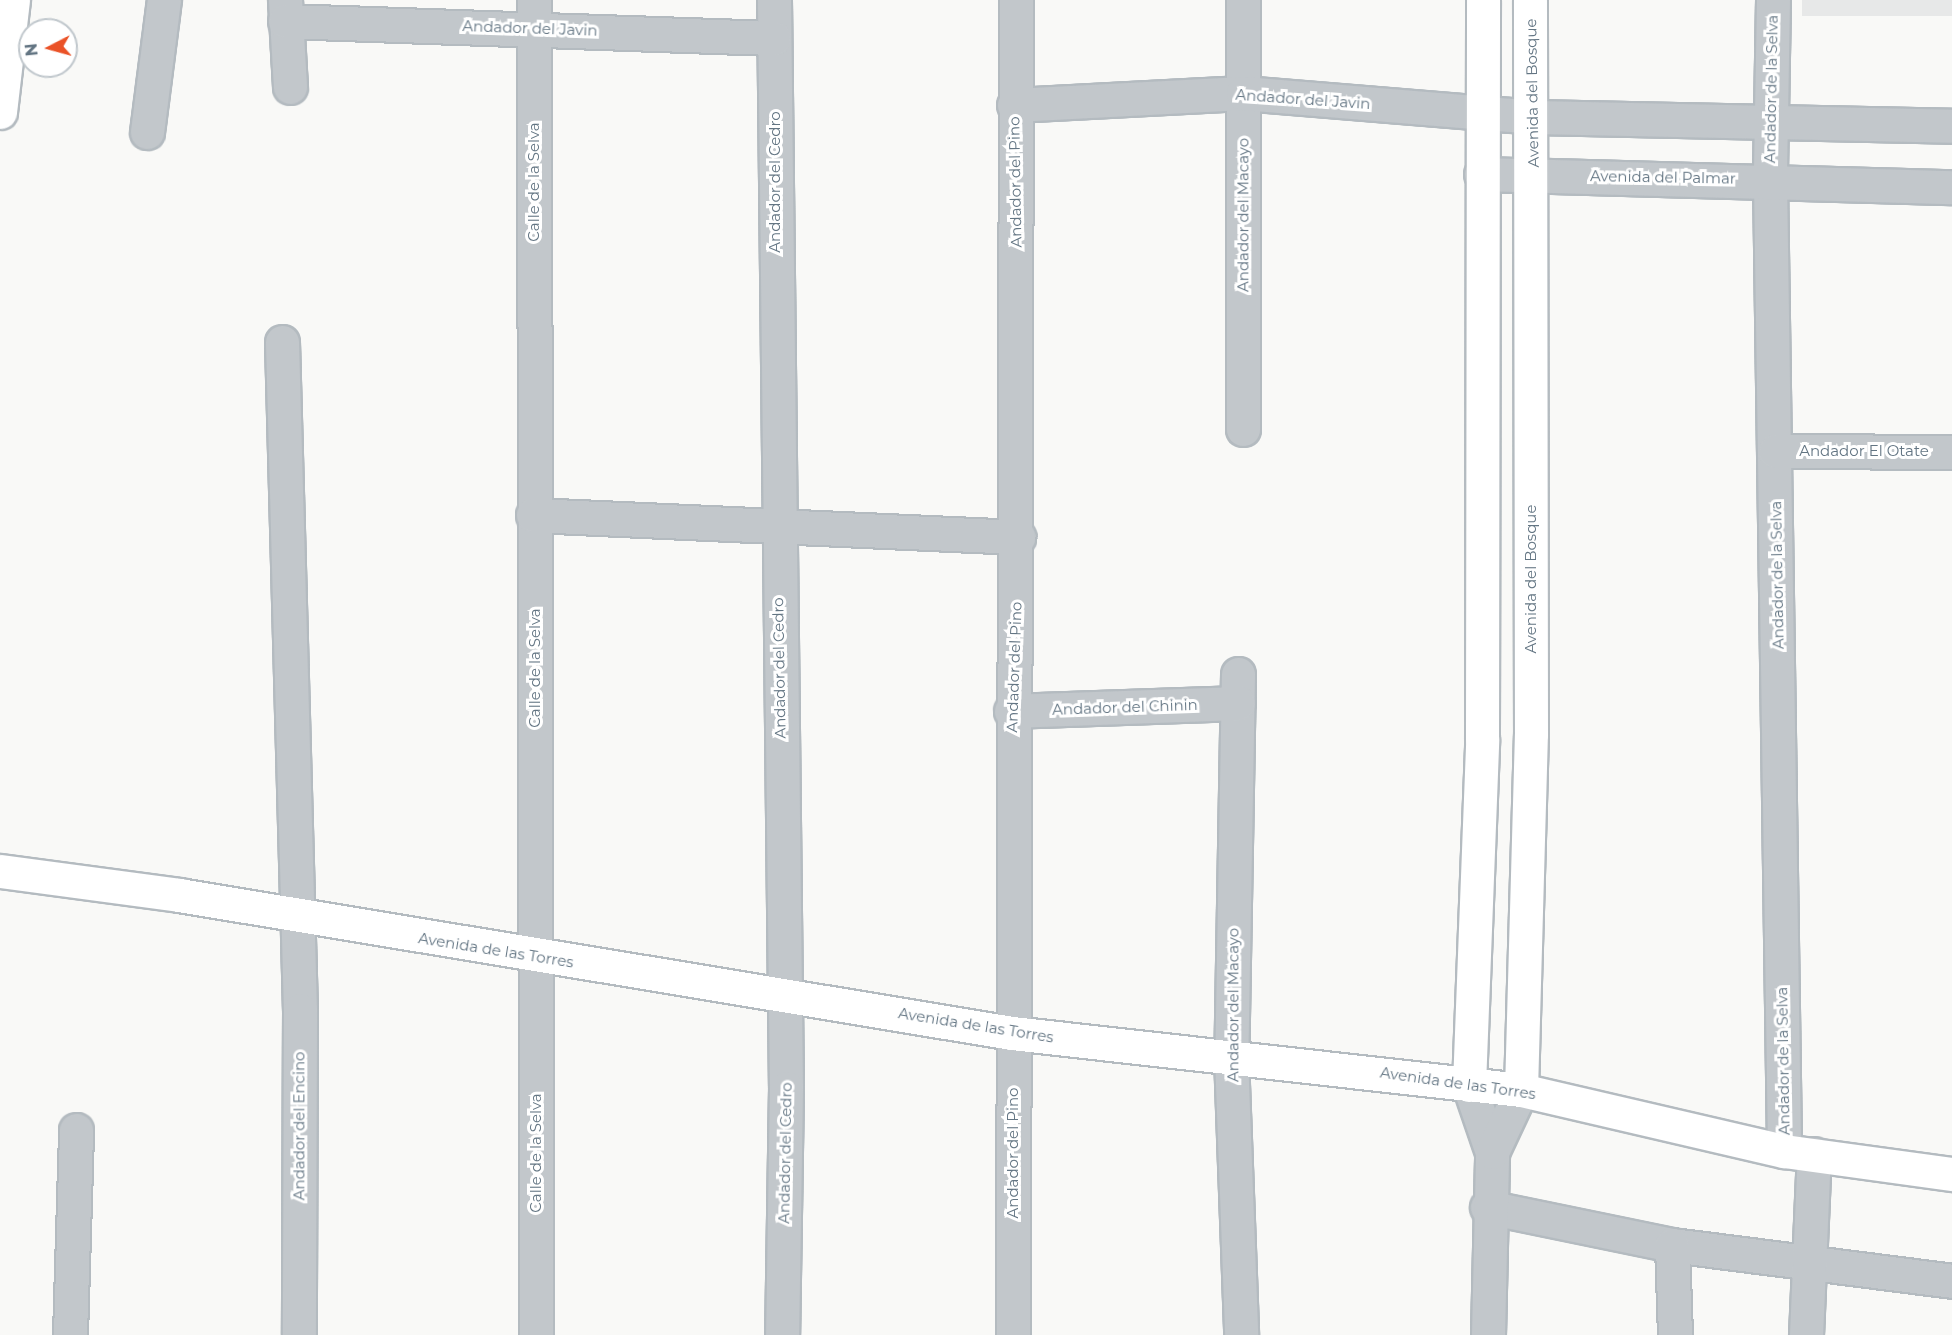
<!DOCTYPE html>
<html>
<head>
<meta charset="utf-8">
<style>
  body { margin:0 }
  #map { position:relative; width:1952px; height:1335px; overflow:hidden; background:#f9f9f7; font-family:Montserrat,sans-serif }
  div>[style] { position:absolute }
  .built>* { inset:0; background:#e7e8e8 }
  .roads { filter:drop-shadow(2px 0 #b4bbc0) drop-shadow(-2px 0 #b4bbc0) drop-shadow(0 2px #b4bbc0) drop-shadow(0 -2px #b4bbc0) }
  .street>* { height:33px; margin:-16.5px; padding:0 16.5px; transform-origin:16.5px; border-radius:16.5px; background:#c2c7cb }
  .secondary>* { height:33px; margin:-16.5px; padding:0 16.5px; transform-origin:16.5px; border-radius:16.5px; background:#fff }
  span { translate:-50% -50%; white-space:nowrap; text-align:center; line-height:1.15; -webkit-text-stroke:6px #fff; paint-order:stroke }
  .street-label { font-size:15px; color:#637583 }
  .north { position:absolute; left:18px; top:18px; width:60px; height:60px; box-sizing:border-box; background:#fff; border:2px solid #c1c8cd; border-radius:50%; rotate:264deg; font-size:16px; font-weight:700; line-height:24px; text-align:center; color:#637583 }
  .north::after { content:''; display:block; margin:auto; width:21px; height:27px; background:#ea5227; clip-path:polygon(50% 0,100% 100%,50% 72%,0 100%) }
</style>
</head>
<body>
<div id="map">
  <div class="built">
    <i style="clip-path:polygon(1802px 0,1952px 0,1952px 16px,1802px 16px)"></i>
  </div>
  <div class="roads">
    <div class="street">
      <i style="left:285px;top:0;width:87px;rotate:86.7deg"></i>
      <i style="left:534px;top:0;width:1335px;rotate:89.91deg"></i>
      <i style="left:774px;top:0;width:1088px;rotate:89.37deg"></i>
      <i style="left:786px;top:1088px;width:247px;rotate:90.9deg"></i>
      <i style="left:1243px;top:0;width:429px;rotate:90deg"></i>
      <i style="left:1773px;top:0;width:179px;rotate:91deg"></i>
      <i style="left:1770px;top:179px;width:972px;rotate:89.17deg"></i>
      <i style="left:285px;top:21px;width:489px;rotate:2deg"></i>
      <i style="left:1014px;top:105px;width:229px;rotate:-3deg"></i>
      <i style="left:1243px;top:93px;width:292px;rotate:4.7deg"></i>
      <i style="left:1534px;top:117px;width:418px;rotate:1.2deg"></i>
      <i style="left:147px;top:132px;width:133px;rotate:-82.7deg"></i>
      <i style="left:1481px;top:174px;width:471px;rotate:1.6deg"></i>
      <i style="left:282px;top:342px;width:668px;rotate:88.46deg"></i>
      <i style="left:300px;top:1010px;width:325px;rotate:90.2deg"></i>
      <i style="left:1775px;top:451px;width:177px;rotate:0.3deg"></i>
      <i style="left:533px;top:515px;width:486px;rotate:2.6deg"></i>
      <i style="left:1238px;top:674px;width:382px;rotate:91deg"></i>
      <i style="left:1231px;top:1056px;width:279px;rotate:87.9deg"></i>
      <i style="left:1011px;top:711px;width:227px;rotate:-2deg"></i>
      <i style="left:1469px;top:1085px;width:71px;rotate:71.1deg"></i>
      <i style="left:1487px;top:1207px;width:189px;rotate:11.6deg"></i>
      <i style="left:1672px;top:1245px;width:282px;rotate:7.3deg"></i>
      <i style="left:1672px;top:1245px;width:90px;rotate:88.1deg"></i>
      <i style="left:70px;top:1335px;width:205px;rotate:-88.3deg"></i>
      <i style="left:1013px;top:1335px;width:1335px;rotate:-89.87deg"></i>
      <i style="left:1488px;top:1335px;width:183px;rotate:-88.7deg"></i>
      <i style="left:1492px;top:1152px;width:68px;rotate:-64.9deg"></i>
      <i style="left:1806px;top:1335px;width:181px;rotate:-87.5deg"></i>
    </div>
    <div class="secondary">
      <i style="left:0;top:112px;width:113px;rotate:-83.4deg"></i>
      <i style="left:0;top:871px;width:181px;rotate:7.6deg"></i>
      <i style="left:179px;top:895px;width:844px;rotate:9.41deg"></i>
      <i style="left:1012px;top:1033px;width:512px;rotate:6.39deg"></i>
      <i style="left:1521px;top:1090px;width:270px;rotate:13.1deg"></i>
      <i style="left:1784px;top:1151px;width:170px;rotate:7.8deg"></i>
      <i style="left:1469px;top:1085px;width:346px;rotate:-87.8deg"></i>
      <i style="left:1482px;top:739px;width:739px;rotate:-89.92deg"></i>
      <i style="left:1521px;top:1090px;width:356px;rotate:-88.4deg"></i>
      <i style="left:1531px;top:734px;width:734px;rotate:-90.08deg"></i>
    </div>
  </div>
  <div class="street-label">
    <span style="left:530px;top:28px;rotate:2deg">Andador del Javin</span>
    <span style="left:1771px;top:89px;rotate:-89deg">Andador de la Selva</span>
    <span style="left:1532px;top:93px;rotate:-91deg">Avenida del Bosque</span>
    <span style="left:1303px;top:99px;rotate:4deg">Andador del Javin</span>
    <span style="left:1663px;top:177px;rotate:1deg">Avenida del Palmar</span>
    <span style="left:534px;top:182px;rotate:-90deg">Calle de la Selva</span>
    <span style="left:775px;top:182px;rotate:-90deg">Andador del Cedro</span>
    <span style="left:1015px;top:182px;rotate:-91deg">Andador del Pino</span>
    <span style="left:1243px;top:215px;rotate:-90deg">Andador del Macayo</span>
    <span style="left:1864px;top:451px">Andador El Otate</span>
    <span style="left:1777px;top:575px;rotate:-91deg">Andador de la Selva</span>
    <span style="left:1531px;top:579px;rotate:-90deg">Avenida del Bosque</span>
    <span style="left:1014px;top:667px;rotate:-88deg">Andador del Pino</span>
    <span style="left:535px;top:668px;rotate:-90deg">Calle de la Selva</span>
    <span style="left:779px;top:668px;rotate:-91deg">Andador del Cedro</span>
    <span style="left:1125px;top:707px;rotate:-2deg">Andador del Chinin</span>
    <span style="left:496px;top:950px;rotate:9deg">Avenida de las Torres</span>
    <span style="left:1233px;top:1005px;rotate:-90deg">Andador del Macayo</span>
    <span style="left:976px;top:1025px;rotate:9deg">Avenida de las Torres</span>
    <span style="left:1783px;top:1061px;rotate:-91deg">Andador de la Selva</span>
    <span style="left:1458px;top:1083px;rotate:8deg">Avenida de las Torres</span>
    <span style="left:299px;top:1126px;rotate:-90deg">Andador del Encino</span>
    <span style="left:536px;top:1153px;rotate:-90deg">Calle de la Selva</span>
    <span style="left:785px;top:1153px;rotate:-89deg">Andador del Cedro</span>
    <span style="left:1013px;top:1153px;rotate:-90deg">Andador del Pino</span>
  </div>
  <div class="north">N</div>
</div>
</body>
</html>
